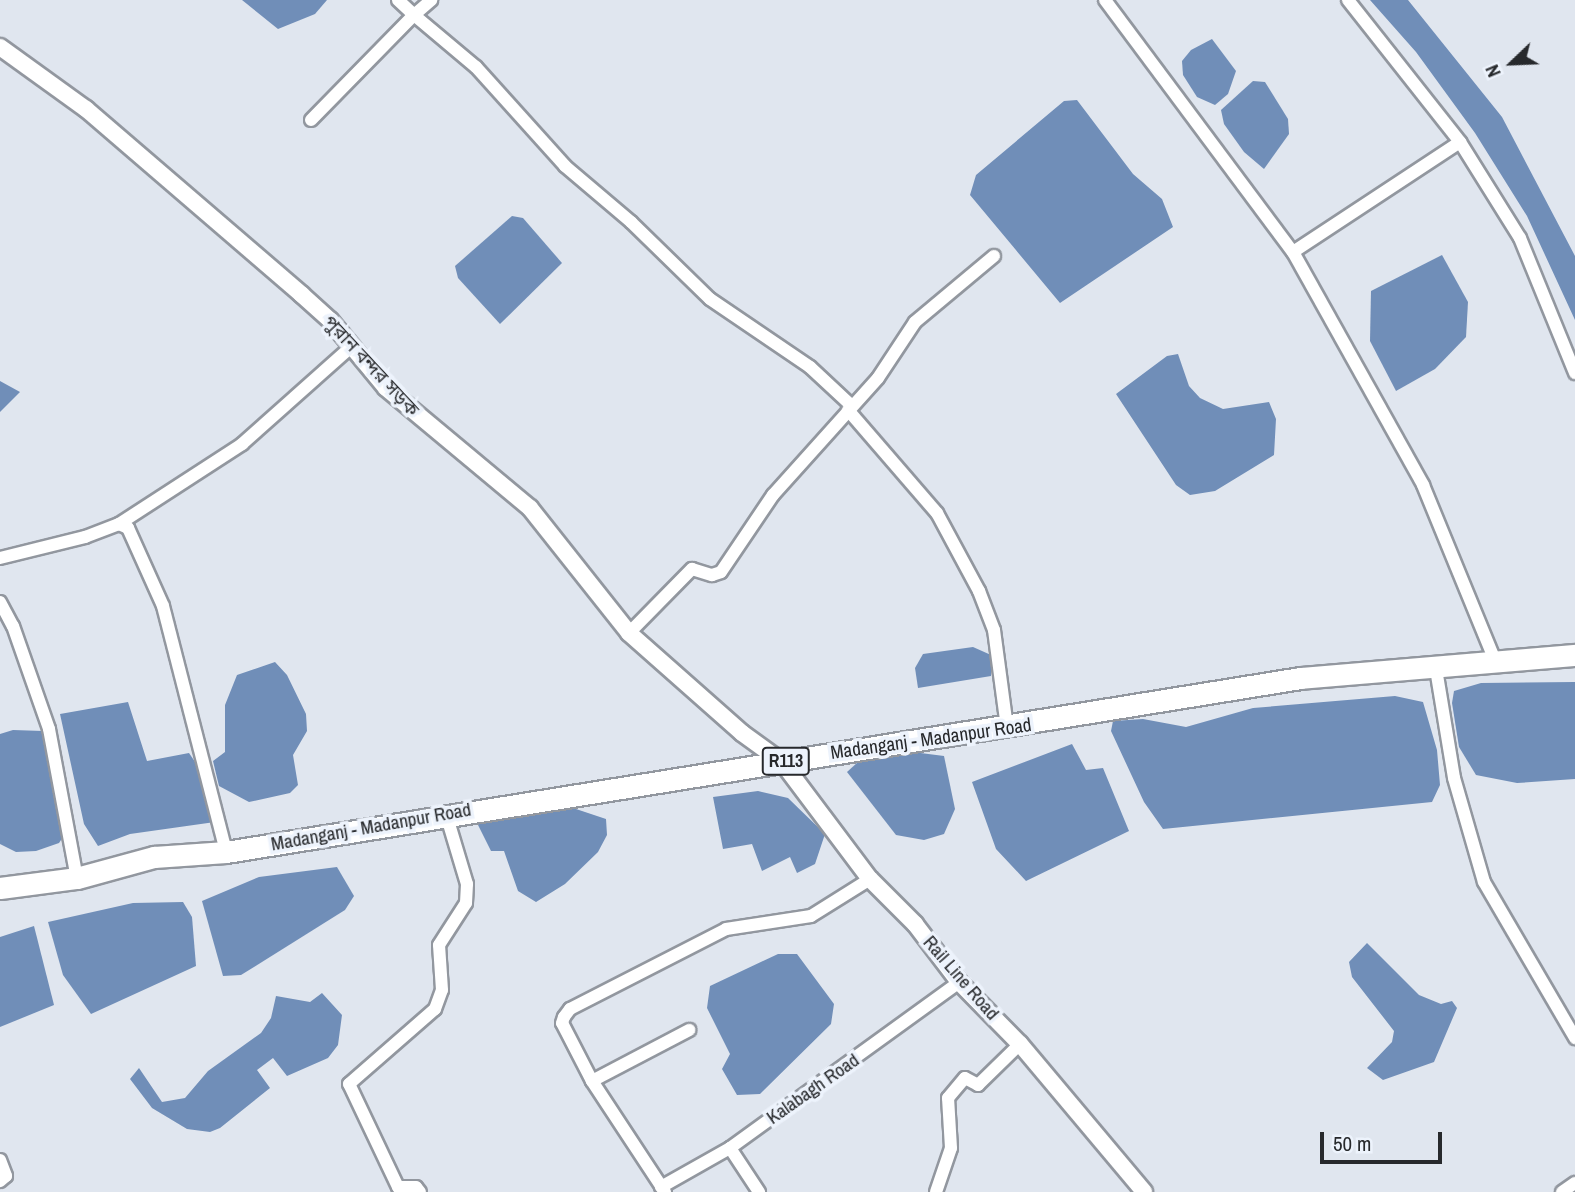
<!DOCTYPE html>
<html>
<head>
<meta charset="utf-8">
<style>
  body { margin:0 }
  #map { position:relative; width:1575px; height:1192px; overflow:hidden; background:#e0e6ef; font-family:"Archivo Narrow","Noto Sans Bengali",sans-serif }
  div>[style] { position:absolute }
  .water>* { inset:0; background:#708eb8 }
  .roads { filter:drop-shadow(2px 0 #92979f) drop-shadow(-2px 0 #92979f) drop-shadow(0 2px #92979f) drop-shadow(0 -2px #92979f) }
  .minor>* { height:12px; margin:-6px; padding:0 6px; transform-origin:6px; border-radius:6px; background:#fff }
  .tertiary>* { height:16px; margin:-8px; padding:0 8px; transform-origin:8px; border-radius:8px; background:#fff }
  .primary>* { height:21px; margin:-10.5px; padding:0 10.5px; transform-origin:10.5px; border-radius:10.5px; background:#fff }
  span { translate:-50% -50%; white-space:nowrap; text-align:center; line-height:1.15; -webkit-text-stroke:7px #edf3fc; paint-order:stroke }
  .shield-label span { padding:2px 5px; background:#edf3fc; border:2px solid; border-radius:5px; -webkit-text-stroke-width:0 }
  .shield-label { font-size:18px; color:#27292c; font-weight:700 }
  .street-label { font-size:19px; color:#27292c }
  .north { position:absolute; left:1477px; top:28px; width:70px; height:70px; -webkit-text-stroke:5px #edf3fc; paint-order:stroke; rotate:247deg; font-size:19px; font-weight:700; line-height:28px; text-align:center; color:#27292c }
  .north::after { content:''; display:block; margin:auto; width:24px; height:32px; background:#27292c; clip-path:polygon(50% 0,100% 100%,50% 72%,0 100%) }
  .scale { position:absolute; left:1320px; top:1132px; width:122px; height:32px; box-sizing:border-box; border:4px solid #27292c; border-top:0; padding-left:9px; font-size:21px; line-height:24px; white-space:nowrap; color:#27292c; -webkit-text-stroke:5px #edf3fc; paint-order:stroke }
</style>
</head>
<body>
<div id="map">
  <div class="water">
    <i style="clip-path:polygon(242px 0,327px 0,315px 14px,278px 29px)"></i>
    <i style="clip-path:polygon(1370px 0,1408px 0,1502px 117px,1575px 256px,1575px 320px,1527px 216px,1475px 133px,1416px 52px)"></i>
    <i style="clip-path:polygon(1212px 39px,1236px 71px,1228px 94px,1215px 105px,1197px 97px,1183px 75px,1182px 61px,1191px 50px)"></i>
    <i style="clip-path:polygon(1253px 81px,1265px 82px,1288px 119px,1289px 134px,1264px 169px,1244px 152px,1224px 124px,1221px 110px)"></i>
    <i style="clip-path:polygon(1077px 100px,1133px 174px,1162px 199px,1173px 227px,1060px 303px,970px 195px,976px 175px,1064px 101px)"></i>
    <i style="clip-path:polygon(512px 216px,523px 218px,562px 263px,500px 324px,458px 278px,455px 266px)"></i>
    <i style="clip-path:polygon(1442px 255px,1468px 302px,1466px 337px,1435px 369px,1396px 391px,1370px 341px,1371px 291px)"></i>
    <i style="clip-path:polygon(1178px 354px,1189px 386px,1200px 398px,1223px 409px,1269px 402px,1276px 419px,1274px 455px,1215px 491px,1190px 495px,1176px 485px,1116px 394px,1167px 356px)"></i>
    <i style="clip-path:polygon(0 381px,20px 392px,0 412px)"></i>
    <i style="clip-path:polygon(973px 647px,991px 655px,991px 676px,918px 688px,915px 668px,923px 654px)"></i>
    <i style="clip-path:polygon(275px 662px,287px 675px,306px 714px,307px 731px,293px 755px,298px 785px,290px 793px,249px 802px,219px 786px,213px 761px,225px 752px,225px 705px,237px 675px)"></i>
    <i style="clip-path:polygon(1575px 682px,1575px 779px,1517px 783px,1476px 775px,1459px 747px,1452px 703px,1454px 691px,1481px 683px)"></i>
    <i style="clip-path:polygon(1395px 696px,1423px 702px,1437px 750px,1440px 785px,1432px 802px,1163px 829px,1144px 802px,1111px 731px,1113px 721px,1143px 719px,1186px 727px,1253px 708px)"></i>
    <i style="clip-path:polygon(128px 702px,147px 761px,189px 753px,206px 778px,215px 822px,130px 834px,98px 846px,84px 824px,60px 714px)"></i>
    <i style="clip-path:polygon(13px 730px,43px 731px,52px 742px,65px 834px,59px 843px,36px 851px,16px 852px,0 844px,0 734px)"></i>
    <i style="clip-path:polygon(1072px 744px,1086px 770px,1103px 768px,1129px 831px,1026px 881px,996px 849px,972px 782px)"></i>
    <i style="clip-path:polygon(897px 750px,944px 756px,955px 809px,944px 834px,924px 840px,896px 835px,847px 772px,858px 762px)"></i>
    <i style="clip-path:polygon(758px 791px,788px 798px,825px 834px,815px 864px,797px 873px,790px 857px,762px 871px,752px 844px,723px 849px,713px 797px)"></i>
    <i style="clip-path:polygon(570px 807px,606px 819px,607px 835px,598px 852px,565px 884px,536px 902px,518px 891px,504px 851px,491px 851px,476px 821px)"></i>
    <i style="clip-path:polygon(337px 867px,354px 896px,345px 910px,241px 975px,223px 976px,202px 901px,259px 877px)"></i>
    <i style="clip-path:polygon(183px 902px,192px 917px,196px 966px,91px 1014px,63px 975px,48px 922px,133px 903px)"></i>
    <i style="clip-path:polygon(34px 926px,54px 1005px,0 1027px,0 937px)"></i>
    <i style="clip-path:polygon(1367px 943px,1419px 995px,1441px 1004px,1452px 1001px,1457px 1008px,1434px 1062px,1383px 1080px,1367px 1068px,1392px 1042px,1394px 1031px,1352px 977px,1349px 962px)"></i>
    <i style="clip-path:polygon(778px 954px,797px 954px,834px 1004px,831px 1024px,760px 1094px,737px 1095px,722px 1069px,730px 1054px,707px 1008px,710px 986px)"></i>
    <i style="clip-path:polygon(322px 993px,342px 1015px,338px 1045px,328px 1058px,287px 1076px,273px 1058px,257px 1070px,270px 1088px,220px 1128px,210px 1132px,187px 1129px,152px 1108px,130px 1079px,139px 1068px,162px 1102px,185px 1098px,208px 1071px,261px 1033px,271px 1018px,276px 996px,310px 1002px)"></i>
  </div>
  <div class="roads">
    <div class="minor">
      <i style="left:398px;top:0;width:22px;rotate:43deg"></i>
      <i style="left:414px;top:15px;width:23px;rotate:-41deg"></i>
      <i style="left:1105px;top:0;width:314px;rotate:53.3deg"></i>
      <i style="left:1293px;top:252px;width:267px;rotate:60.8deg"></i>
      <i style="left:1423px;top:485px;width:192px;rotate:67.7deg"></i>
      <i style="left:1348px;top:0;width:181px;rotate:51.7deg"></i>
      <i style="left:1460px;top:142px;width:113px;rotate:58deg"></i>
      <i style="left:1520px;top:238px;width:146px;rotate:67.8deg"></i>
      <i style="left:311px;top:120px;width:147px;rotate:-45.6deg"></i>
      <i style="left:414px;top:15px;width:81px;rotate:40deg"></i>
      <i style="left:476px;top:67px;width:133px;rotate:48deg"></i>
      <i style="left:565px;top:166px;width:87px;rotate:40.3deg"></i>
      <i style="left:631px;top:222px;width:110px;rotate:44.3deg"></i>
      <i style="left:710px;top:299px;width:121px;rotate:34.2deg"></i>
      <i style="left:810px;top:367px;width:57px;rotate:42.9deg"></i>
      <i style="left:1293px;top:252px;width:200px;rotate:-33.4deg"></i>
      <i style="left:848px;top:410px;width:136px;rotate:49.2deg"></i>
      <i style="left:937px;top:513px;width:89px;rotate:61.7deg"></i>
      <i style="left:979px;top:591px;width:42px;rotate:69deg"></i>
      <i style="left:994px;top:630px;width:99px;rotate:82.4deg"></i>
      <i style="left:119px;top:524px;width:10px;rotate:24deg"></i>
      <i style="left:128px;top:528px;width:85px;rotate:65.8deg"></i>
      <i style="left:163px;top:606px;width:254px;rotate:75.6deg"></i>
      <i style="left:0;top:558px;width:88px;rotate:-13.9deg"></i>
      <i style="left:85px;top:537px;width:36px;rotate:-21deg"></i>
      <i style="left:119px;top:524px;width:147px;rotate:-33deg"></i>
      <i style="left:242px;top:444px;width:147px;rotate:-41.7deg"></i>
      <i style="left:0;top:602px;width:27px;rotate:62deg"></i>
      <i style="left:13px;top:626px;width:109px;rotate:70.7deg"></i>
      <i style="left:49px;top:729px;width:152px;rotate:79.4deg"></i>
      <i style="left:629px;top:633px;width:90px;rotate:-45.5deg"></i>
      <i style="left:692px;top:569px;width:21px;rotate:17deg"></i>
      <i style="left:712px;top:575px;width:9px;rotate:-18deg"></i>
      <i style="left:721px;top:572px;width:93px;rotate:-56deg"></i>
      <i style="left:773px;top:495px;width:157px;rotate:-48.1deg"></i>
      <i style="left:878px;top:378px;width:67px;rotate:-56.5deg"></i>
      <i style="left:915px;top:322px;width:103px;rotate:-39.9deg"></i>
      <i style="left:1436px;top:669px;width:110px;rotate:80.6deg"></i>
      <i style="left:1454px;top:778px;width:108px;rotate:73.9deg"></i>
      <i style="left:1484px;top:882px;width:181px;rotate:59.7deg"></i>
      <i style="left:592px;top:1081px;width:110px;rotate:-27.7deg"></i>
      <i style="left:730px;top:1148px;width:53px;rotate:56.6deg"></i>
      <i style="left:0;top:1160px;width:17px;rotate:69deg"></i>
      <i style="left:6px;top:1176px;width:8px;rotate:140deg"></i>
      <i style="left:661px;top:1187px;width:79px;rotate:-29.5deg"></i>
      <i style="left:730px;top:1148px;width:283px;rotate:-35.9deg"></i>
      <i style="left:420px;top:1192px;width:6px;rotate:-129deg"></i>
      <i style="left:416px;top:1187px;width:18px;rotate:180deg"></i>
      <i style="left:398px;top:1187px;width:114px;rotate:-115.4deg"></i>
      <i style="left:349px;top:1084px;width:114px;rotate:-41.1deg"></i>
      <i style="left:435px;top:1009px;width:20px;rotate:-70deg"></i>
      <i style="left:442px;top:990px;width:45px;rotate:-93.8deg"></i>
      <i style="left:439px;top:945px;width:50px;rotate:-57.3deg"></i>
      <i style="left:466px;top:903px;width:19px;rotate:-87deg"></i>
      <i style="left:467px;top:884px;width:73px;rotate:-106.7deg"></i>
      <i style="left:665px;top:1192px;width:133px;rotate:-123.3deg"></i>
      <i style="left:592px;top:1081px;width:65px;rotate:-117.3deg"></i>
      <i style="left:562px;top:1023px;width:6px;rotate:-72deg"></i>
      <i style="left:564px;top:1017px;width:10px;rotate:-53deg"></i>
      <i style="left:570px;top:1009px;width:175px;rotate:-27.1deg"></i>
      <i style="left:726px;top:929px;width:86px;rotate:-8.7deg"></i>
      <i style="left:811px;top:916px;width:70px;rotate:-32.1deg"></i>
      <i style="left:936px;top:1192px;width:46px;rotate:-71.2deg"></i>
      <i style="left:951px;top:1148px;width:50px;rotate:-93.4deg"></i>
      <i style="left:948px;top:1098px;width:26px;rotate:-50deg"></i>
      <i style="left:965px;top:1078px;width:15px;rotate:28deg"></i>
      <i style="left:978px;top:1085px;width:59px;rotate:-44.3deg"></i>
      <i style="left:1562px;top:1192px;width:16px;rotate:-35deg"></i>
    </div>
    <div class="tertiary">
      <i style="left:0;top:47px;width:106px;rotate:35.8deg"></i>
      <i style="left:86px;top:109px;width:284px;rotate:40.7deg"></i>
      <i style="left:301px;top:294px;width:39px;rotate:42deg"></i>
      <i style="left:330px;top:320px;width:88px;rotate:50.5deg"></i>
      <i style="left:386px;top:388px;width:187px;rotate:39.8deg"></i>
      <i style="left:530px;top:508px;width:159px;rotate:51.6deg"></i>
      <i style="left:629px;top:633px;width:151px;rotate:41.5deg"></i>
      <i style="left:742px;top:733px;width:49px;rotate:35.9deg"></i>
      <i style="left:782px;top:762px;width:146px;rotate:53.1deg"></i>
      <i style="left:870px;top:879px;width:64px;rotate:45deg"></i>
      <i style="left:915px;top:924px;width:73px;rotate:52.8deg"></i>
      <i style="left:959px;top:982px;width:87px;rotate:45.5deg"></i>
      <i style="left:1020px;top:1044px;width:193px;rotate:50deg"></i>
    </div>
    <div class="primary">
      <i style="left:0;top:888px;width:78px;rotate:-7.4deg"></i>
      <i style="left:77px;top:878px;width:80px;rotate:-15.3deg"></i>
      <i style="left:154px;top:857px;width:72px;rotate:-4deg"></i>
      <i style="left:226px;top:852px;width:1088px;rotate:-9.2deg"></i>
      <i style="left:1300px;top:678px;width:276px;rotate:-4.8deg"></i>
    </div>
  </div>
  <div class="shield-label">
    <span style="left:786px;top:761px">R113</span>
  </div>
  <div class="street-label">
    <span style="left:371px;top:366px;rotate:47deg">পুরান বন্দর সড়ক</span>
    <span style="left:931px;top:739px;rotate:-8deg">Madanganj - Madanpur Road</span>
    <span style="left:371px;top:827px;rotate:-10deg">Madanganj - Madanpur Road</span>
    <span style="left:961px;top:978px;rotate:49deg">Rail Line Road</span>
    <span style="left:813px;top:1089px;rotate:-35deg">Kalabagh Road</span>
  </div>
  <div class="north">N</div>
  <div class="scale">50 m</div>
</div>
</body>
</html>
